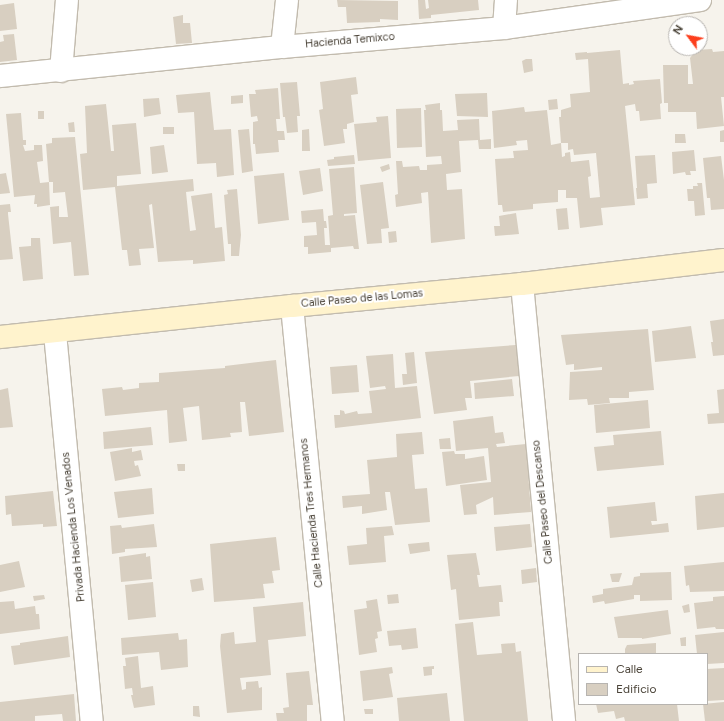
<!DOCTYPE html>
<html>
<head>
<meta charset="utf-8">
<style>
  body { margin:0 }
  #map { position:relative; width:724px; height:721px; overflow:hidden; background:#f6f3ec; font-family:Figtree,sans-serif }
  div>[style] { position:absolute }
  .building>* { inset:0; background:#d8cfc1 }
  .roads { filter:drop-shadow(1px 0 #c2bbae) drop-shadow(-1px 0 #c2bbae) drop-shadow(0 1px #c2bbae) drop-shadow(0 -1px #c2bbae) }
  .street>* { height:22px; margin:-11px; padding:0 11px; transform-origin:11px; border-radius:11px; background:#fff }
  .secondary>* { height:22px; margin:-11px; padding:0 11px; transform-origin:11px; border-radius:11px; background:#fff3cd }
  span { translate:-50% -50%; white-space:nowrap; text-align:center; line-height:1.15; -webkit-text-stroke:4px #fff; paint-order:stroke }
  .street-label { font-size:11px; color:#4b4439 }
  .legend { position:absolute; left:578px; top:653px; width:130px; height:52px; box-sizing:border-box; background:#fff; border:1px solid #b7b4b0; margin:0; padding:5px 7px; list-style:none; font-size:12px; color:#4b4439 }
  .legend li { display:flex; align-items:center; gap:8px; height:20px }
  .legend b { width:20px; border:1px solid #b7b4b0 }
  .north { position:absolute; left:668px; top:16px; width:40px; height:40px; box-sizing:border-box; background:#fff; border:1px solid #b7b4b0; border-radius:50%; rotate:302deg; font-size:11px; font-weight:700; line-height:16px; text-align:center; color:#4b4439 }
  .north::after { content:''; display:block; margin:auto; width:14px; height:18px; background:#fc3f1d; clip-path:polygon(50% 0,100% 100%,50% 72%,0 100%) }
</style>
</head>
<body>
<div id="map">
  <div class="building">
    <i style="clip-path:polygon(337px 0,398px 1px,398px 20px,380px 19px,380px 22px,347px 23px,346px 7px,338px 7px)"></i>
    <i style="clip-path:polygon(418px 0,425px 0,426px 9px,429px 8px,428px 0,478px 0,479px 10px,431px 15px,431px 18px,419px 19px)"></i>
    <i style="clip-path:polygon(14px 3px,17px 29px,0 31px,0 5px)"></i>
    <i style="clip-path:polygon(183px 15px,183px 23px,190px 23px,192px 43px,176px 44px,173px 17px)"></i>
    <i style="clip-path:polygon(14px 34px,17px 60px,0 62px,0 42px,4px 41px,3px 35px)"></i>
    <i style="clip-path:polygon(712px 49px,713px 52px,724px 51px,724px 97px,721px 97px,724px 126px,697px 129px,696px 112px,668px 112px,668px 103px,664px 103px,663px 65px,688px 65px,688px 84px,693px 84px,690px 58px,696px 50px)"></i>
    <i style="clip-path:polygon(evenodd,620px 50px,623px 84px,629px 83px,629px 85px,634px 84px,633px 81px,660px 79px,662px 103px,660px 104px,661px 119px,640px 121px,639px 111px,636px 111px,635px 104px,625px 106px,635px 205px,601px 208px,603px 225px,580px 228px,577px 198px,566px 198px,566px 190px,558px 190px,558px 202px,533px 204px,533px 209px,503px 212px,502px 205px,498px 205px,495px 159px,514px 158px,513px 151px,528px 150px,527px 140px,516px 141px,517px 145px,494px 148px,492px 111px,524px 107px,525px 112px,547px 110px,551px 145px,561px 143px,559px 117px,561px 117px,561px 110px,571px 107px,570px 94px,590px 92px,588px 59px,576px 60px,575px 53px,587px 52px,587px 53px,620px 50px,561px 143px,568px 143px,568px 150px,573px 149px,574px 155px,596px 153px,600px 197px,590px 198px,588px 177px,591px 176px,589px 160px,571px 162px,570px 152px,565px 153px,565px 156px,562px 157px,561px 143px)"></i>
    <i style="clip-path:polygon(526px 59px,532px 59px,533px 71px,524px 73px,522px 61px)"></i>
    <i style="clip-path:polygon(356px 77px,358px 94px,351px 95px,354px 122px,347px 124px,347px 129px,343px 129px,345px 143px,324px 146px,319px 110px,323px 109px,320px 82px)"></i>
    <i style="clip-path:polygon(297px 82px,300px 116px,297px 116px,298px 132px,287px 133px,285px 117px,283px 117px,280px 83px)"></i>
    <i style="clip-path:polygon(278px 88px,280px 119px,276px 119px,277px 131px,284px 131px,285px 140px,278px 140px,279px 152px,256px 154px,255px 144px,253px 144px,253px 122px,258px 121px,257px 116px,251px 117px,249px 94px,256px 94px,255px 90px)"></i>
    <i style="clip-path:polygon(210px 92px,214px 130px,231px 129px,234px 175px,217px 177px,216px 163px,197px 164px,194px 112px,178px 113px,176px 95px)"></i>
    <i style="clip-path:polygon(487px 93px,488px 117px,457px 116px,455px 94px)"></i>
    <i style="clip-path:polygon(243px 95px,243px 103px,231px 104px,231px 96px)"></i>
    <i style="clip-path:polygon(159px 98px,161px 114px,144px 117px,143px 99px)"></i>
    <i style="clip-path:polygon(557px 99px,558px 109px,549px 110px,548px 100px)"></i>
    <i style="clip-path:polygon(440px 103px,440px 110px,442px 110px,443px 131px,458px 130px,457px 120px,479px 119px,480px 140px,491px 139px,491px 149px,479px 149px,478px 140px,459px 141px,461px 172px,446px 174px,447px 190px,462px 189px,465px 239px,431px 243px,428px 192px,421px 193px,422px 203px,396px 207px,395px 195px,398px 194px,396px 161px,402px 161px,403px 167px,419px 166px,420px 170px,427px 170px,427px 165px,442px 164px,441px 156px,426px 157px,424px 110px,426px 110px,425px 105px)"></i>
    <i style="clip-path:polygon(106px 104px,111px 151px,114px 151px,112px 125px,136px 123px,141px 174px,117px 176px,117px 186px,193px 179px,194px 191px,186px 192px,190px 231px,196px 230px,191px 196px,212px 193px,215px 228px,222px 227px,225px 261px,193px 264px,193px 260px,158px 262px,152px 204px,149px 205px,154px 248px,139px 249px,141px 265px,129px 266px,127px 250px,122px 250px,115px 187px,83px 190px,80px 154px,87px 153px,85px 106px)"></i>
    <i style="clip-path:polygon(421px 108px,422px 147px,397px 148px,396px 109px)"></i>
    <i style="clip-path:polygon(38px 111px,44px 111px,44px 119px,38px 119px)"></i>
    <i style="clip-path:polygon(21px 113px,23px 140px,26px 140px,26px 145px,23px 145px,25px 151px,34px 150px,34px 145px,42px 145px,43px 161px,37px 162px,40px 183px,49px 182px,46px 144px,52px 143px,52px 138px,75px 137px,89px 275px,74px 276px,71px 242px,53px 244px,50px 207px,59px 206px,59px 217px,68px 217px,65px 192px,53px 193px,53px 182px,49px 182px,50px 205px,37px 207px,37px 204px,34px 204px,35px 195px,14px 197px,6px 114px)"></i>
    <i style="clip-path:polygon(388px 116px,391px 158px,358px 161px,354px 124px,377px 122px,376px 117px)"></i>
    <i style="clip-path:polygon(74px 122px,75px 132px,69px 132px,68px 123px)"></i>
    <i style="clip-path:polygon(163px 127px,174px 127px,174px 134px,163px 134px)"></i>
    <i style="clip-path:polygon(249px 129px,253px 171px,242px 173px,238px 130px)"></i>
    <i style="clip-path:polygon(309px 129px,310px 151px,302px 151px,302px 130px)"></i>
    <i style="clip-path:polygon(724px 130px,724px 142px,720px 142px,720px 131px)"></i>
    <i style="clip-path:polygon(675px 134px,685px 134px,686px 143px,675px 143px)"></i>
    <i style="clip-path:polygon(164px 145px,168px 172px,152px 174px,150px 147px)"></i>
    <i style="clip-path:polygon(694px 150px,696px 171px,690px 171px,691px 175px,686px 175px,685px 172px,673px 174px,672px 152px)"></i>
    <i style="clip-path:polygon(354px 155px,355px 164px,328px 166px,327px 160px,334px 159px,334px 157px)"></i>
    <i style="clip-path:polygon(655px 155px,657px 183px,647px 184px,648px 198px,637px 199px,636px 188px,637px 188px,635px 156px)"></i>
    <i style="clip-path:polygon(721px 156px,724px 180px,724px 209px,711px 210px,710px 198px,707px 198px,703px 158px)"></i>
    <i style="clip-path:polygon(389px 164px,390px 169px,382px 172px,380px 167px)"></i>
    <i style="clip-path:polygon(354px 167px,357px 213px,344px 214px,344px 216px,355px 215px,359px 249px,354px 249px,353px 246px,331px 248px,331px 252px,308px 254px,308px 247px,304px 247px,304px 236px,317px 235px,316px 222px,302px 223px,301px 211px,323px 209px,324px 221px,326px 221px,327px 228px,324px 228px,325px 245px,330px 245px,328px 216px,333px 215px,329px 169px)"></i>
    <i style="clip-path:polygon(320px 168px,323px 191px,303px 195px,299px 171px)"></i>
    <i style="clip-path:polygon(6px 173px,10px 193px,0 194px,0 174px)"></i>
    <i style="clip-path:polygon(284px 173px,289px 220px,258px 224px,254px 176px)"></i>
    <i style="clip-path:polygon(383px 182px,389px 228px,381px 229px,382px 243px,367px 244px,360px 185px)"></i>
    <i style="clip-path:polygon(697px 183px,702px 183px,705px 215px,695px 216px,694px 201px,688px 201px,687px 189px,693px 189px,693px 186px,698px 186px)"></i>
    <i style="clip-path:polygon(237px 189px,241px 235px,239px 256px,231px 256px,231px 244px,228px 244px,224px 195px,228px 194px,227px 190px)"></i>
    <i style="clip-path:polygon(10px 204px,11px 212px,8px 212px,8px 214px,13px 259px,0 260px,0 205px)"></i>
    <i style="clip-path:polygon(567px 208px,569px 229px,558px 230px,556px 209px)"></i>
    <i style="clip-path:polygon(516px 213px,519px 234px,495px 236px,494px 226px,500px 226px,499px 216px)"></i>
    <i style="clip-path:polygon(396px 231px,397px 242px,389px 243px,388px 232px)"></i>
    <i style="clip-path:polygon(31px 238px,40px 238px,43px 279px,23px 281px,19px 247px,31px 246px)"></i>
    <i style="clip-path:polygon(724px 319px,724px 355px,713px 356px,711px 342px,713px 342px,710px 321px)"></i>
    <i style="clip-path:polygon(691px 326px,696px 358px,655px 362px,652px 331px)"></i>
    <i style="clip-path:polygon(648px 329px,654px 390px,629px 392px,629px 398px,609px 398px,610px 403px,588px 405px,587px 399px,569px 400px,570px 372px,602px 370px,602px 367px,574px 370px,574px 364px,566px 365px,561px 335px)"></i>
    <i style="clip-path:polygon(516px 345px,519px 376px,470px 381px,472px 398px,465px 398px,467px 410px,434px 414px,425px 352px)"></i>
    <i style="clip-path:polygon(414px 352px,417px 383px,403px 385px,402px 374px,407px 374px,405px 353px)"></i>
    <i style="clip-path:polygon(393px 354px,395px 388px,417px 386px,421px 418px,335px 428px,334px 415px,340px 415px,340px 410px,344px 411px,345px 414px,357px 411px,358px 414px,372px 413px,369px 391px,386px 389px,385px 386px,370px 388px,366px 356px)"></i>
    <i style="clip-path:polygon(276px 360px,284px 432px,249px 436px,245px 402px,240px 402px,242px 432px,230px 433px,231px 437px,202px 440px,199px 406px,183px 408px,187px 441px,169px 443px,167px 410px,105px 416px,102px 389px,122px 387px,123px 390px,139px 388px,139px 383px,159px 382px,159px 373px,225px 368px,225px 366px)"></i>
    <i style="clip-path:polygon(357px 365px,359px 392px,332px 394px,330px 367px)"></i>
    <i style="clip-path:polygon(512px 379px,514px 396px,475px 399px,474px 383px)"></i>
    <i style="clip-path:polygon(8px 388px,13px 427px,0 428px,0 390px)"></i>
    <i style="clip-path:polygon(724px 389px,724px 423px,708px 424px,707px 414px,719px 413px,717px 390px)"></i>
    <i style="clip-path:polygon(648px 400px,650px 428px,596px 433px,594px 405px)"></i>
    <i style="clip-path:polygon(493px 416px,495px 433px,503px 432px,505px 443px,496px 444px,497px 447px,526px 444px,531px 512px,494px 515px,493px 497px,476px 505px,477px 514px,464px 515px,460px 485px,491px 482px,488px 448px,456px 451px,453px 421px)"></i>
    <i style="clip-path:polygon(151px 427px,153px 445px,104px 449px,103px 432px)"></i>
    <i style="clip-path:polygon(661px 431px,664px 465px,597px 471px,594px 447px,614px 445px,613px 435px)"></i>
    <i style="clip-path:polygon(422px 432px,424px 454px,412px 455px,415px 489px,427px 488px,430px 522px,395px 525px,390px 492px,385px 492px,387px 510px,362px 514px,362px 506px,343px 508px,342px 496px,370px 494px,367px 460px,397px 457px,396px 434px)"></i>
    <i style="clip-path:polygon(450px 438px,451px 449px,440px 449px,439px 439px)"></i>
    <i style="clip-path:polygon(132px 448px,132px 452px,141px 450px,143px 460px,134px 461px,135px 466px,138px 465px,141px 476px,115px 481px,110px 452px)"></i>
    <i style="clip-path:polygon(454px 451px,455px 454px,465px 454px,465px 459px,484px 456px,487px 480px,446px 486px,442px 452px)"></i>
    <i style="clip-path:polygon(177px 464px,185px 464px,185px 471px,178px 471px)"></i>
    <i style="clip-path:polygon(152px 488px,154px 514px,118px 518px,114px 492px)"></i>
    <i style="clip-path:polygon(53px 491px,57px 526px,43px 527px,43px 524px,12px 526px,11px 514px,6px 515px,5px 496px)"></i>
    <i style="clip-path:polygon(724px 493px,724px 527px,697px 530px,695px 496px)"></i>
    <i style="clip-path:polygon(655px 502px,657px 521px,651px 521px,652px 525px,668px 523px,669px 532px,610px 538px,607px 507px)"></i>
    <i style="clip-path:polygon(154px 524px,157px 547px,125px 549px,125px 552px,112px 554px,110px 526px,121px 525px,122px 528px)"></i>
    <i style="clip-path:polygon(530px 524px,532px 547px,496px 551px,494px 527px)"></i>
    <i style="clip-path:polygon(392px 526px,394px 535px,384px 536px,386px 562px,349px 565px,347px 546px,367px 544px,366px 528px)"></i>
    <i style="clip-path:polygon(276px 537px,280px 570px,272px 571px,274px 583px,263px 584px,265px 598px,214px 602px,210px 544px)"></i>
    <i style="clip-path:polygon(429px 542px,430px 551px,410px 554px,408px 544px)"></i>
    <i style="clip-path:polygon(146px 553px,146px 557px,150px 556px,152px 579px,121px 582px,119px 557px)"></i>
    <i style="clip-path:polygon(476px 553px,480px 575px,477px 575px,479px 587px,501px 585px,503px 602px,499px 602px,500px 616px,459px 620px,456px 589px,451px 590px,447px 555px)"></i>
    <i style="clip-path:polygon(19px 561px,25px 587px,0 592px,0 565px)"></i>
    <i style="clip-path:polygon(724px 562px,724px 591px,690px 592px,689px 585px,686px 586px,684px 566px)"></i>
    <i style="clip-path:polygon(536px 568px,537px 582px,522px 584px,521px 570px)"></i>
    <i style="clip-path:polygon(671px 572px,672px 600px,640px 601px,640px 595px,634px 595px,634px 599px,605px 604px,604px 601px,593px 603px,592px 596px,603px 594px,603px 589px,632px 585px,634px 577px,640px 576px,640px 573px)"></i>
    <i style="clip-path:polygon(622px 573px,619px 582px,612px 582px,610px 574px)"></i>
    <i style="clip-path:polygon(202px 578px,204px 590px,192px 592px,190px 580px)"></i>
    <i style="clip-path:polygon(153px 582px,156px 617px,128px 620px,125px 585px)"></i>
    <i style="clip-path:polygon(398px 594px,399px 603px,388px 604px,387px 595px)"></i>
    <i style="clip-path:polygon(44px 595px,45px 599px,34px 601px,33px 596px)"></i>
    <i style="clip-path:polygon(724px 596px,724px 629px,716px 629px,715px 627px,697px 629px,694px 603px,713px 601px,713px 597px)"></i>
    <i style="clip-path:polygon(377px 599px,382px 631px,377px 632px,378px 638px,375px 639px,377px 652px,359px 655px,354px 610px,367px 608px,366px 601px)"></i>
    <i style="clip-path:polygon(14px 601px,15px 609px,35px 606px,36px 614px,39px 614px,40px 629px,0 634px,0 602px)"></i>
    <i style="clip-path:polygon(303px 602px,306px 636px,268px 640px,271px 675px,240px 678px,242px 690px,246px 689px,246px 682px,258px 681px,259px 688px,262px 687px,262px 710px,227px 713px,220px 646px,221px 634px,234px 632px,235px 644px,256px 642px,253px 607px)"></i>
    <i style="clip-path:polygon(689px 604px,690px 612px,684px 613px,682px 606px)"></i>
    <i style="clip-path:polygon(668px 610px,671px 634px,642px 639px,642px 638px,618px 638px,614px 617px)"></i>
    <i style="clip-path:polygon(473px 622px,477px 655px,502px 653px,501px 644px,515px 643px,516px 652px,521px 651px,528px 721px,464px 721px,455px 624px)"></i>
    <i style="clip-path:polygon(416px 628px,418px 648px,402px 650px,401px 645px,389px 646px,387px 631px)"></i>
    <i style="clip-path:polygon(724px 632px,724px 663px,707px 664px,707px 654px,697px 654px,695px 635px)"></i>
    <i style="clip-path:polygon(178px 633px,179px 640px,187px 639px,188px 667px,161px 670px,159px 652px,122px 655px,121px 638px)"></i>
    <i style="clip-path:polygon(68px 636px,70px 657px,14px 665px,11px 646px,20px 645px,20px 643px)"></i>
    <i style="clip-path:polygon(686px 637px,686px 646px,681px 646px,680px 638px)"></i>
    <i style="clip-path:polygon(656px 643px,656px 654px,625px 654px,625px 649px,627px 645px)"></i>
    <i style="clip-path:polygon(138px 656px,141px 688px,153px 686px,155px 705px,134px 708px,131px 695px,133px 695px,132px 688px,125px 689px,123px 666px,126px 666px,125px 658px)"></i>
    <i style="clip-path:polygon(434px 666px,434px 669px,432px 669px,432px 675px,424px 676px,423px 667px)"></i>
    <i style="clip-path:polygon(392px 667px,393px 673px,389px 674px,393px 697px,363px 701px,360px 671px)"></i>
    <i style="clip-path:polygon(724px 668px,724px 700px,707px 701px,707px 669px)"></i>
    <i style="clip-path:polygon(309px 671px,313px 705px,307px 705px,307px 721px,277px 721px,276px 713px,284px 713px,283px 708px,289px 707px,286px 673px)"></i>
    <i style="clip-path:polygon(447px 693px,450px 721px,399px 721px,397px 698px)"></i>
    <i style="clip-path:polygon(74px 694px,76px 721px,63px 721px,62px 714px,35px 716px,35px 721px,0 721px,0 702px)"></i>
    <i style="clip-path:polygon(724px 702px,724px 721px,705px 721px,703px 704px)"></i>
    <i style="clip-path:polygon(596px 704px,677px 704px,679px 721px,625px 721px,624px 717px,616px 719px,614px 711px,598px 713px)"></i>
    <i style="clip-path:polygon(193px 706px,199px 706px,200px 717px,193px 716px)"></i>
    <i style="clip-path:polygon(364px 709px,373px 709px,373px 714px,365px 714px)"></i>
  </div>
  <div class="roads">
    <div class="street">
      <i style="left:504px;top:28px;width:28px;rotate:-86deg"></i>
      <i style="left:282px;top:47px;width:47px;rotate:-83.9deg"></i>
      <i style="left:61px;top:71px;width:71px;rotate:-85.2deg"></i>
      <i style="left:0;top:76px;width:283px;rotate:-5.9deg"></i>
      <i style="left:282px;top:47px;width:223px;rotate:-4.9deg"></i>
      <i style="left:504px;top:28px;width:198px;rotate:-8.1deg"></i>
      <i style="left:522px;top:284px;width:439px;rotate:84.5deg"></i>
      <i style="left:292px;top:306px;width:417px;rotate:84.4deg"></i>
      <i style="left:55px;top:333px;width:390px;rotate:84.6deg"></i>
    </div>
    <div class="secondary">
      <i style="left:0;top:337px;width:294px;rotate:-6.1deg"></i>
      <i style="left:292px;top:306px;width:231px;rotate:-5.5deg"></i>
      <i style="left:522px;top:284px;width:203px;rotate:-6.8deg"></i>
    </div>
  </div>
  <div class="street-label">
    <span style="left:350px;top:41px;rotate:-5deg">Hacienda Temixco</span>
    <span style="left:362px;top:299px;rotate:-5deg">Calle Paseo de las Lomas</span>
    <span style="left:543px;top:502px;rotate:-96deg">Calle Paseo del Descanso</span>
    <span style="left:312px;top:513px;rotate:-96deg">Calle Hacienda Tres Hermanos</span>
    <span style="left:74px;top:527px;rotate:-96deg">Privada Hacienda Los Venados</span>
  </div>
  <ul class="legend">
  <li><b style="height:5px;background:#fff3cd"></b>Calle</li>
  <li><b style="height:11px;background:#d8cfc1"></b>Edificio</li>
  </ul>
  <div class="north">N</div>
</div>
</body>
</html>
